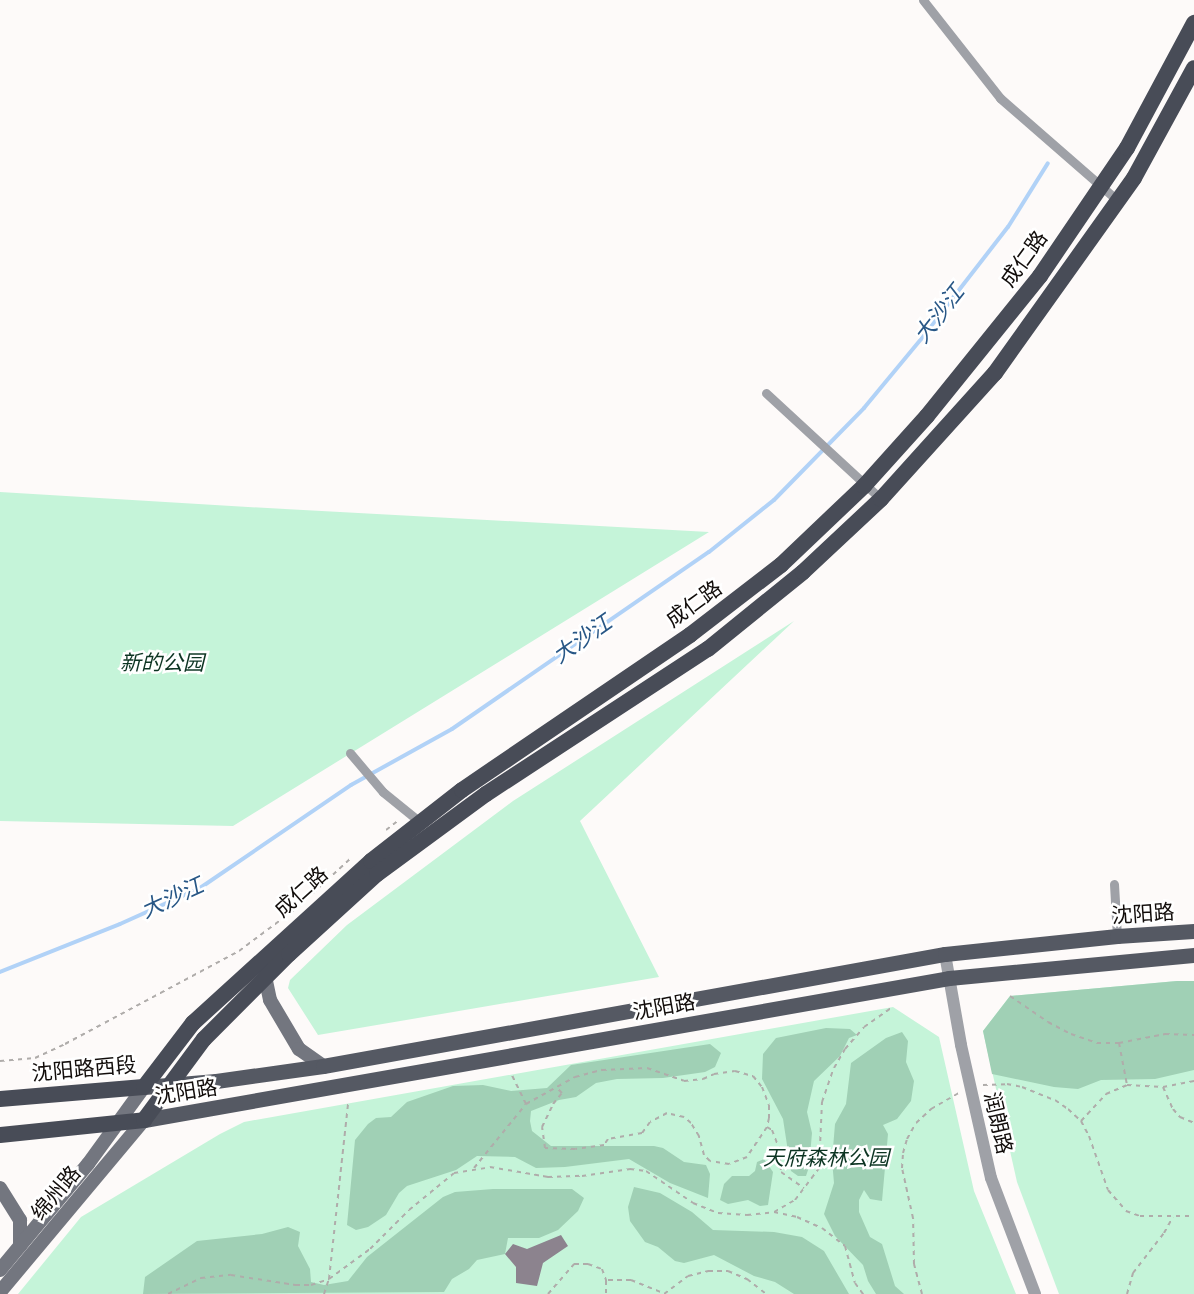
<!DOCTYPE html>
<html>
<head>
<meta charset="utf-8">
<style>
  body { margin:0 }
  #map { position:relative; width:1194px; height:1294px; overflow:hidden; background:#fdfaf9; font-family:"Times New Roman","Noto Sans SC",serif }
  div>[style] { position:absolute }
  .green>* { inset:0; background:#c5f4d9 }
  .forest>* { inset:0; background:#a0d0b5 }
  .stream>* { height:4px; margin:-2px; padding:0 2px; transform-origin:2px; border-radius:2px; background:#b1d2f7 }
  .building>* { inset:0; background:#8c838e }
  .path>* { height:2px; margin-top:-1px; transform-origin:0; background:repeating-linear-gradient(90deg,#afacaa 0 4.5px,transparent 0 9px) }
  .minor>* { height:9px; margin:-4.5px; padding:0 4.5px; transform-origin:4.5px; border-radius:4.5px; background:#9fa1a7 }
  .tertiary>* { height:12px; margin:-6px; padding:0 6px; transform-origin:6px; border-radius:6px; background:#9fa1a7 }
  .secondary>* { height:14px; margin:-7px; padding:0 7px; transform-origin:7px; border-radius:7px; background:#73767f }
  .primary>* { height:15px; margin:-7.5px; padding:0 7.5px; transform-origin:7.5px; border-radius:7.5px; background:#555963 }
  .trunk>* { height:16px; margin:-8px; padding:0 8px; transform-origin:8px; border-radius:8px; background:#484c57 }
  span { translate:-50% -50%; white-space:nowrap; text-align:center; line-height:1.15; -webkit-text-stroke:5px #fff; paint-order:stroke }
  .street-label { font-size:21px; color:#120d0b }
  .park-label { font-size:21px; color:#0c3422; font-style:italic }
  .water-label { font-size:22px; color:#285786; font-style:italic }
</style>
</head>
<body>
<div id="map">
  <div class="green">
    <i style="clip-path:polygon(0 492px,248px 507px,709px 532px,233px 826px,0 821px)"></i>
    <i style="clip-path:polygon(794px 621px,580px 821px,659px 977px,318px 1035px,288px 988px,290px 980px,347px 925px,513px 801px)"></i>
    <i style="clip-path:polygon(1177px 981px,1194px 981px,1194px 1294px,1059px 1294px,1017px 1182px,983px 1031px,1010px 996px)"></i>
    <i style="clip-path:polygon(893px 1007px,939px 1037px,974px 1191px,1016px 1294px,18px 1294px,81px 1217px,220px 1134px,244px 1122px)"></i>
  </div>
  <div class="forest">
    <i style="clip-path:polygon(1177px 981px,1194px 981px,1194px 1070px,1155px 1079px,1101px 1080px,1078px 1089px,1054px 1087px,992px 1074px,983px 1031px,1010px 996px)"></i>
    <i style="clip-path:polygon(826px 1028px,850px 1029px,857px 1035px,849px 1038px,840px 1056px,814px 1081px,807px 1112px,812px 1133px,809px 1167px,806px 1176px,798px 1176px,791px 1171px,783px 1119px,762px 1079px,763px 1054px,776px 1038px)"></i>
    <i style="clip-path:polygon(902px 1032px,908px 1041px,906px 1062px,914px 1081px,911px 1101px,897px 1119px,883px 1125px,888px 1134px,882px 1201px,870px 1199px,864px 1190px,859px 1200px,859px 1212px,870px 1237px,882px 1244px,895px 1286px,904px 1294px,876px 1294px,868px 1281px,863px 1265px,835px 1236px,824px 1214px,834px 1183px,832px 1160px,835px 1124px,846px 1104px,851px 1063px,886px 1038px)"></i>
    <i style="clip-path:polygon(710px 1044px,721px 1053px,715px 1067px,705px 1072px,663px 1078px,617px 1079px,596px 1083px,576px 1097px,559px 1100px,531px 1111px,530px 1121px,532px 1131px,551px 1146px,654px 1146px,663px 1148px,684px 1162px,706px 1165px,710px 1174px,708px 1198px,670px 1183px,629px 1159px,565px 1167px,536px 1168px,515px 1157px,477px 1156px,456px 1170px,407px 1186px,399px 1193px,386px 1215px,368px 1227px,356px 1230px,347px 1225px,355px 1140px,368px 1124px,376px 1118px,391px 1117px,407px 1102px,453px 1086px,483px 1085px,511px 1091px,547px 1088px,571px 1065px)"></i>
    <i style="clip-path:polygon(764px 1159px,773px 1172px,768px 1205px,760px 1206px,748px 1200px,728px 1204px,720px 1200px,724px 1184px,732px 1176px,749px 1176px,755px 1171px,757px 1162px)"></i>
    <i style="clip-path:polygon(634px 1187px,660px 1193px,692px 1212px,713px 1230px,774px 1232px,802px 1237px,824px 1251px,849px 1294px,794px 1294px,775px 1282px,754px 1276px,714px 1255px,684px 1263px,675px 1261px,658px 1247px,645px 1242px,630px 1221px,628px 1207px)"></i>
    <i style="clip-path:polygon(493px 1189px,572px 1189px,584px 1198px,578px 1211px,558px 1230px,539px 1238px,508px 1238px,505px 1254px,477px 1260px,469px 1269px,452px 1279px,444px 1292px,143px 1294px,145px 1277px,197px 1241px,262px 1234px,288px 1227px,300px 1232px,298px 1246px,310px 1269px,311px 1282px,324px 1285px,348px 1281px,367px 1257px,443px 1197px,455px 1192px)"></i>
  </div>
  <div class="stream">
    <i style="left:0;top:972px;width:129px;rotate:-21.8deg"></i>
    <i style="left:120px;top:924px;width:88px;rotate:-24.2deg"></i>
    <i style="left:200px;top:888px;width:183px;rotate:-34.3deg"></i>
    <i style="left:351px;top:785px;width:115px;rotate:-29deg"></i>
    <i style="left:452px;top:729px;width:312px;rotate:-34.6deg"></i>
    <i style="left:709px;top:552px;width:83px;rotate:-38.7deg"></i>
    <i style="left:774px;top:500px;width:129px;rotate:-45.6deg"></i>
    <i style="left:864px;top:408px;width:89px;rotate:-50.4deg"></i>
    <i style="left:921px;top:339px;width:142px;rotate:-52.2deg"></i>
    <i style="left:1008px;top:227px;width:75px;rotate:-58deg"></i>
  </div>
  <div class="building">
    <i style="clip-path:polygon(561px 1235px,568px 1246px,543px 1263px,537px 1286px,516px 1283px,516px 1267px,505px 1254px,513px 1244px,527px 1249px)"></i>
  </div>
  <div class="path">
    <i style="left:386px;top:830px;width:18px;rotate:-38deg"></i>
    <i style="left:313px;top:893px;width:52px;rotate:-42.6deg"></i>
    <i style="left:1010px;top:996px;width:46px;rotate:34.4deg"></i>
    <i style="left:1048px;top:1022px;width:26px;rotate:28deg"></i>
    <i style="left:1071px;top:1034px;width:28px;rotate:19deg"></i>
    <i style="left:1097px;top:1043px;width:22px"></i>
    <i style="left:1119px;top:1043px;width:47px;rotate:-11.1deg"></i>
    <i style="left:1165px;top:1034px;width:29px;rotate:2deg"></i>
    <i style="left:1119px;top:1043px;width:43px;rotate:79.2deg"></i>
    <i style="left:0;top:1061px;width:35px;rotate:-5deg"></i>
    <i style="left:35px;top:1058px;width:33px;rotate:-25deg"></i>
    <i style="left:65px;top:1044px;width:197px;rotate:-28.1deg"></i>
    <i style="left:239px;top:951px;width:74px;rotate:-36.7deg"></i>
    <i style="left:983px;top:1085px;width:24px;rotate:-2deg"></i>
    <i style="left:1007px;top:1084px;width:15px;rotate:11deg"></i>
    <i style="left:1022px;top:1087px;width:35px;rotate:22deg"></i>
    <i style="left:1055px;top:1100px;width:16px;rotate:35deg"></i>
    <i style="left:1068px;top:1109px;width:18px;rotate:43deg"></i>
    <i style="left:1081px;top:1121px;width:17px;rotate:62deg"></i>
    <i style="left:1089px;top:1136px;width:57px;rotate:70.6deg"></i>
    <i style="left:1108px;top:1190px;width:28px;rotate:49deg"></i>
    <i style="left:1126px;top:1211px;width:15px;rotate:20deg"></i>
    <i style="left:1140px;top:1216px;width:54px"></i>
    <i style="left:1163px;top:1087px;width:24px;rotate:66deg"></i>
    <i style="left:1173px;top:1109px;width:11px;rotate:49deg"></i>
    <i style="left:1180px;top:1117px;width:15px;rotate:23deg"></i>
    <i style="left:526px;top:1104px;width:56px;rotate:-28.9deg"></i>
    <i style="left:575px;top:1077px;width:28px;rotate:-15deg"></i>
    <i style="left:602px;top:1070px;width:45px;rotate:-2.5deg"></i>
    <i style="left:647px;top:1068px;width:39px;rotate:19deg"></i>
    <i style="left:684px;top:1081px;width:19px;rotate:-6deg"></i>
    <i style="left:703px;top:1079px;width:12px;rotate:-24deg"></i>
    <i style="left:714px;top:1074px;width:21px;rotate:-8deg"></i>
    <i style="left:735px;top:1071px;width:19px;rotate:16deg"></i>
    <i style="left:753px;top:1076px;width:14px;rotate:51deg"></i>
    <i style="left:762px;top:1087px;width:19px;rotate:69deg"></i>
    <i style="left:769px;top:1105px;width:13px;rotate:90deg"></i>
    <i style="left:769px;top:1118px;width:9px;rotate:103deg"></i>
    <i style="left:767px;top:1127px;width:36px;rotate:124deg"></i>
    <i style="left:747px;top:1157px;width:19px;rotate:159deg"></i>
    <i style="left:729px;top:1164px;width:19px;rotate:-171deg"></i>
    <i style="left:710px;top:1161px;width:8px;rotate:-135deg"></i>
    <i style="left:704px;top:1155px;width:20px;rotate:-105deg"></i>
    <i style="left:699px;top:1136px;width:15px;rotate:-122deg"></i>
    <i style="left:691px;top:1123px;width:9px;rotate:-139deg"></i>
    <i style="left:684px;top:1117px;width:17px;rotate:-167deg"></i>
    <i style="left:667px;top:1113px;width:19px;rotate:152deg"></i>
    <i style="left:650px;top:1122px;width:14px;rotate:126deg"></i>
    <i style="left:642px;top:1133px;width:35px;rotate:170deg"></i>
    <i style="left:608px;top:1139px;width:7px;rotate:124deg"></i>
    <i style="left:604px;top:1145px;width:29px;rotate:172deg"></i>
    <i style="left:575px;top:1149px;width:30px;rotate:-178deg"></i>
    <i style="left:545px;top:1148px;width:21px;rotate:-98deg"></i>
    <i style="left:542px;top:1127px;width:25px;rotate:-64deg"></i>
    <i style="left:553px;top:1104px;width:14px;rotate:-51deg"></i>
    <i style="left:562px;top:1093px;width:7px;rotate:-135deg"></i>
    <i style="left:1081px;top:1121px;width:37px;rotate:-47deg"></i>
    <i style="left:1106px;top:1094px;width:23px;rotate:-23deg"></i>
    <i style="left:1127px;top:1085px;width:36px;rotate:3deg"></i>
    <i style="left:1163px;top:1087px;width:32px;rotate:-11deg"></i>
    <i style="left:767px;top:1127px;width:6px;rotate:31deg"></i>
    <i style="left:772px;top:1130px;width:19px;rotate:69deg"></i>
    <i style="left:779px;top:1148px;width:24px;rotate:85deg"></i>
    <i style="left:781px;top:1172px;width:28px;rotate:35deg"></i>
    <i style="left:474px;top:1168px;width:82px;rotate:-50.9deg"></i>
    <i style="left:526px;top:1104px;width:32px;rotate:-116deg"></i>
    <i style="left:774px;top:1212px;width:24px;rotate:-30deg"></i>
    <i style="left:795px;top:1200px;width:40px;rotate:-53deg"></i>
    <i style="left:819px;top:1168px;width:66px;rotate:-87.4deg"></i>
    <i style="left:822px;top:1102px;width:36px;rotate:-71deg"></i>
    <i style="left:834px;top:1068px;width:22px;rotate:-60deg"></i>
    <i style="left:845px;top:1049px;width:29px;rotate:-49deg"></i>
    <i style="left:864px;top:1027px;width:35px;rotate:-35deg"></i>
    <i style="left:608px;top:1280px;width:23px"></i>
    <i style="left:631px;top:1280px;width:37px;rotate:22deg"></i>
    <i style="left:168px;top:1294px;width:37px;rotate:-26deg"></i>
    <i style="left:201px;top:1278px;width:30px;rotate:-6deg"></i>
    <i style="left:231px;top:1275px;width:65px;rotate:8.9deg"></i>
    <i style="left:295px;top:1285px;width:16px"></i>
    <i style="left:311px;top:1285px;width:19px;rotate:-18deg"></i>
    <i style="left:329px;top:1279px;width:51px;rotate:-36.2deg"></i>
    <i style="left:370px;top:1249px;width:55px;rotate:-45deg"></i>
    <i style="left:409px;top:1210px;width:58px;rotate:-39.4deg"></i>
    <i style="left:454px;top:1173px;width:36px;rotate:-9deg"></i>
    <i style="left:490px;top:1167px;width:59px;rotate:9.8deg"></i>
    <i style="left:548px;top:1177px;width:34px;rotate:-2deg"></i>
    <i style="left:582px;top:1176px;width:49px;rotate:-8.3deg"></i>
    <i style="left:630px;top:1169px;width:16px;rotate:7deg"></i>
    <i style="left:646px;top:1171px;width:57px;rotate:34.2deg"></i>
    <i style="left:693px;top:1203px;width:27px;rotate:22deg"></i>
    <i style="left:718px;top:1213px;width:29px;rotate:4deg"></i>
    <i style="left:747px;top:1215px;width:27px;rotate:-6deg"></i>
    <i style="left:774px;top:1212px;width:24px;rotate:12deg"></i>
    <i style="left:797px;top:1217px;width:27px;rotate:24deg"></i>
    <i style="left:822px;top:1228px;width:29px;rotate:38deg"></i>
    <i style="left:845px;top:1246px;width:38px;rotate:75deg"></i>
    <i style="left:855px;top:1283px;width:14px;rotate:54deg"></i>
    <i style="left:324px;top:1294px;width:16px;rotate:-72deg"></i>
    <i style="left:329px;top:1279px;width:176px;rotate:-83.8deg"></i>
    <i style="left:548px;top:1294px;width:40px;rotate:-49deg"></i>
    <i style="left:574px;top:1264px;width:14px"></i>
    <i style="left:588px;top:1264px;width:15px;rotate:20deg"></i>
    <i style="left:602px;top:1269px;width:12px;rotate:70deg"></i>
    <i style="left:606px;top:1280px;width:14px;rotate:90deg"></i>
    <i style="left:664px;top:1294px;width:30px;rotate:-37deg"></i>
    <i style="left:688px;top:1276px;width:21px;rotate:-14deg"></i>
    <i style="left:708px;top:1271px;width:20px"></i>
    <i style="left:728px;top:1271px;width:21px;rotate:23deg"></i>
    <i style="left:747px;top:1279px;width:24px;rotate:38deg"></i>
    <i style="left:922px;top:1294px;width:31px;rotate:-105deg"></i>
    <i style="left:914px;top:1264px;width:46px;rotate:-91.2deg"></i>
    <i style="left:913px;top:1218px;width:51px;rotate:-102.4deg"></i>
    <i style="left:902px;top:1168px;width:15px;rotate:-86deg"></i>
    <i style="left:903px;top:1153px;width:15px;rotate:-74deg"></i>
    <i style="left:907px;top:1139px;width:18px;rotate:-61deg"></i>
    <i style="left:916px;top:1123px;width:21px;rotate:-43deg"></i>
    <i style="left:931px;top:1109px;width:34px;rotate:-30deg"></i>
    <i style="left:1127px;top:1294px;width:22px;rotate:-74deg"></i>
    <i style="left:1133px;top:1273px;width:51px;rotate:-52.2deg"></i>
    <i style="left:1164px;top:1233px;width:18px;rotate:-61deg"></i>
  </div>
  <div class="minor">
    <i style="left:923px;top:0;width:125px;rotate:51.8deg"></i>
    <i style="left:1000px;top:98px;width:157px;rotate:41.1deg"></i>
    <i style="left:766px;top:393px;width:156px;rotate:42.7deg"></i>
    <i style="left:350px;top:753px;width:51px;rotate:49.8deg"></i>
    <i style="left:383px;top:792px;width:48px;rotate:39deg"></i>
    <i style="left:1114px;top:884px;width:52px;rotate:86.7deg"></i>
  </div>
  <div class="tertiary">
    <i style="left:945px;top:954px;width:92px;rotate:80deg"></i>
    <i style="left:961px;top:1045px;width:136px;rotate:77.3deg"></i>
    <i style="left:991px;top:1178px;width:124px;rotate:69.2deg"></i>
  </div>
  <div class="secondary">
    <i style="left:266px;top:981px;width:19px;rotate:78deg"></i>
    <i style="left:270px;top:1000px;width:57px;rotate:59.4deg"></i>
    <i style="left:299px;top:1049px;width:29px;rotate:35deg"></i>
    <i style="left:0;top:1188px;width:38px;rotate:58deg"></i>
    <i style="left:20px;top:1220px;width:26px;rotate:90deg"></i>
    <i style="left:0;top:1270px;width:138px;rotate:-50.3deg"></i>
    <i style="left:88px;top:1164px;width:95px;rotate:-54deg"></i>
    <i style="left:0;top:1292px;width:224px;rotate:-50.1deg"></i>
  </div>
  <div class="primary">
    <i style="left:144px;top:1087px;width:72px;rotate:-4.8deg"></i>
    <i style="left:216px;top:1081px;width:108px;rotate:-8deg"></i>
    <i style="left:323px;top:1066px;width:632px;rotate:-10.21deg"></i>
    <i style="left:945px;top:954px;width:173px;rotate:-6deg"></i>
    <i style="left:1117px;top:936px;width:77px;rotate:-3.7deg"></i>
    <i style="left:144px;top:1120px;width:817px;rotate:-10deg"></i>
    <i style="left:949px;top:978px;width:246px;rotate:-5.4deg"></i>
  </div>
  <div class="trunk">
    <i style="left:0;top:1099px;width:144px;rotate:-4.8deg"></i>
    <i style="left:144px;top:1087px;width:81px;rotate:-52.6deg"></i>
    <i style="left:193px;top:1023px;width:241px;rotate:-42.3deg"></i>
    <i style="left:371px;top:861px;width:115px;rotate:-38deg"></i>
    <i style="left:462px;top:790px;width:276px;rotate:-34.2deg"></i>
    <i style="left:690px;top:635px;width:115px;rotate:-37.6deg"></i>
    <i style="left:781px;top:565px;width:115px;rotate:-43.6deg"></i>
    <i style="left:864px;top:486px;width:94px;rotate:-48deg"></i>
    <i style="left:927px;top:416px;width:180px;rotate:-51.1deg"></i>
    <i style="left:1040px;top:276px;width:155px;rotate:-55.8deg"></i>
    <i style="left:1127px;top:148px;width:142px;rotate:-61.8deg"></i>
    <i style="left:0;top:1135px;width:145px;rotate:-5.9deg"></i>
    <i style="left:144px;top:1120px;width:101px;rotate:-53.5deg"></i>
    <i style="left:204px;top:1039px;width:120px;rotate:-45deg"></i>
    <i style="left:289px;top:954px;width:119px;rotate:-42.3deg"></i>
    <i style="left:377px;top:874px;width:135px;rotate:-36.3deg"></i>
    <i style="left:486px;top:794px;width:265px;rotate:-33.2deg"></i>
    <i style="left:708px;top:649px;width:122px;rotate:-39deg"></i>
    <i style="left:803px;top:572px;width:107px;rotate:-43.1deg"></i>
    <i style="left:881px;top:499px;width:170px;rotate:-47.9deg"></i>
    <i style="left:995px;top:373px;width:239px;rotate:-54.5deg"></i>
    <i style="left:1134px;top:178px;width:125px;rotate:-61.4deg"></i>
  </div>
  <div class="street-label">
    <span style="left:1024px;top:259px;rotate:-54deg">成仁路</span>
    <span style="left:694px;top:604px;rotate:-36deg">成仁路</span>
    <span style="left:301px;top:892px;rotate:-42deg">成仁路</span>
    <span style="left:1143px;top:914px;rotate:-4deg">沈阳路</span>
    <span style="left:664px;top:1007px;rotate:-10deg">沈阳路</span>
    <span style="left:84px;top:1069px;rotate:-5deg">沈阳路西段</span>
    <span style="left:186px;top:1092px;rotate:-9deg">沈阳路</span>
    <span style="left:998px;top:1123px;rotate:77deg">润朗路</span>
    <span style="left:56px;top:1193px;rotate:-50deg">绵州路</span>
  </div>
  <div class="park-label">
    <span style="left:162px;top:663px">新的公园</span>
    <span style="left:826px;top:1158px">天府森林公园</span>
  </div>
  <div class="water-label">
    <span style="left:939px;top:314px;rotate:-52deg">大沙江</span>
    <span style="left:582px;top:639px;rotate:-35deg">大沙江</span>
    <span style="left:172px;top:898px;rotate:-25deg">大沙江</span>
  </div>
</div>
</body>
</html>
